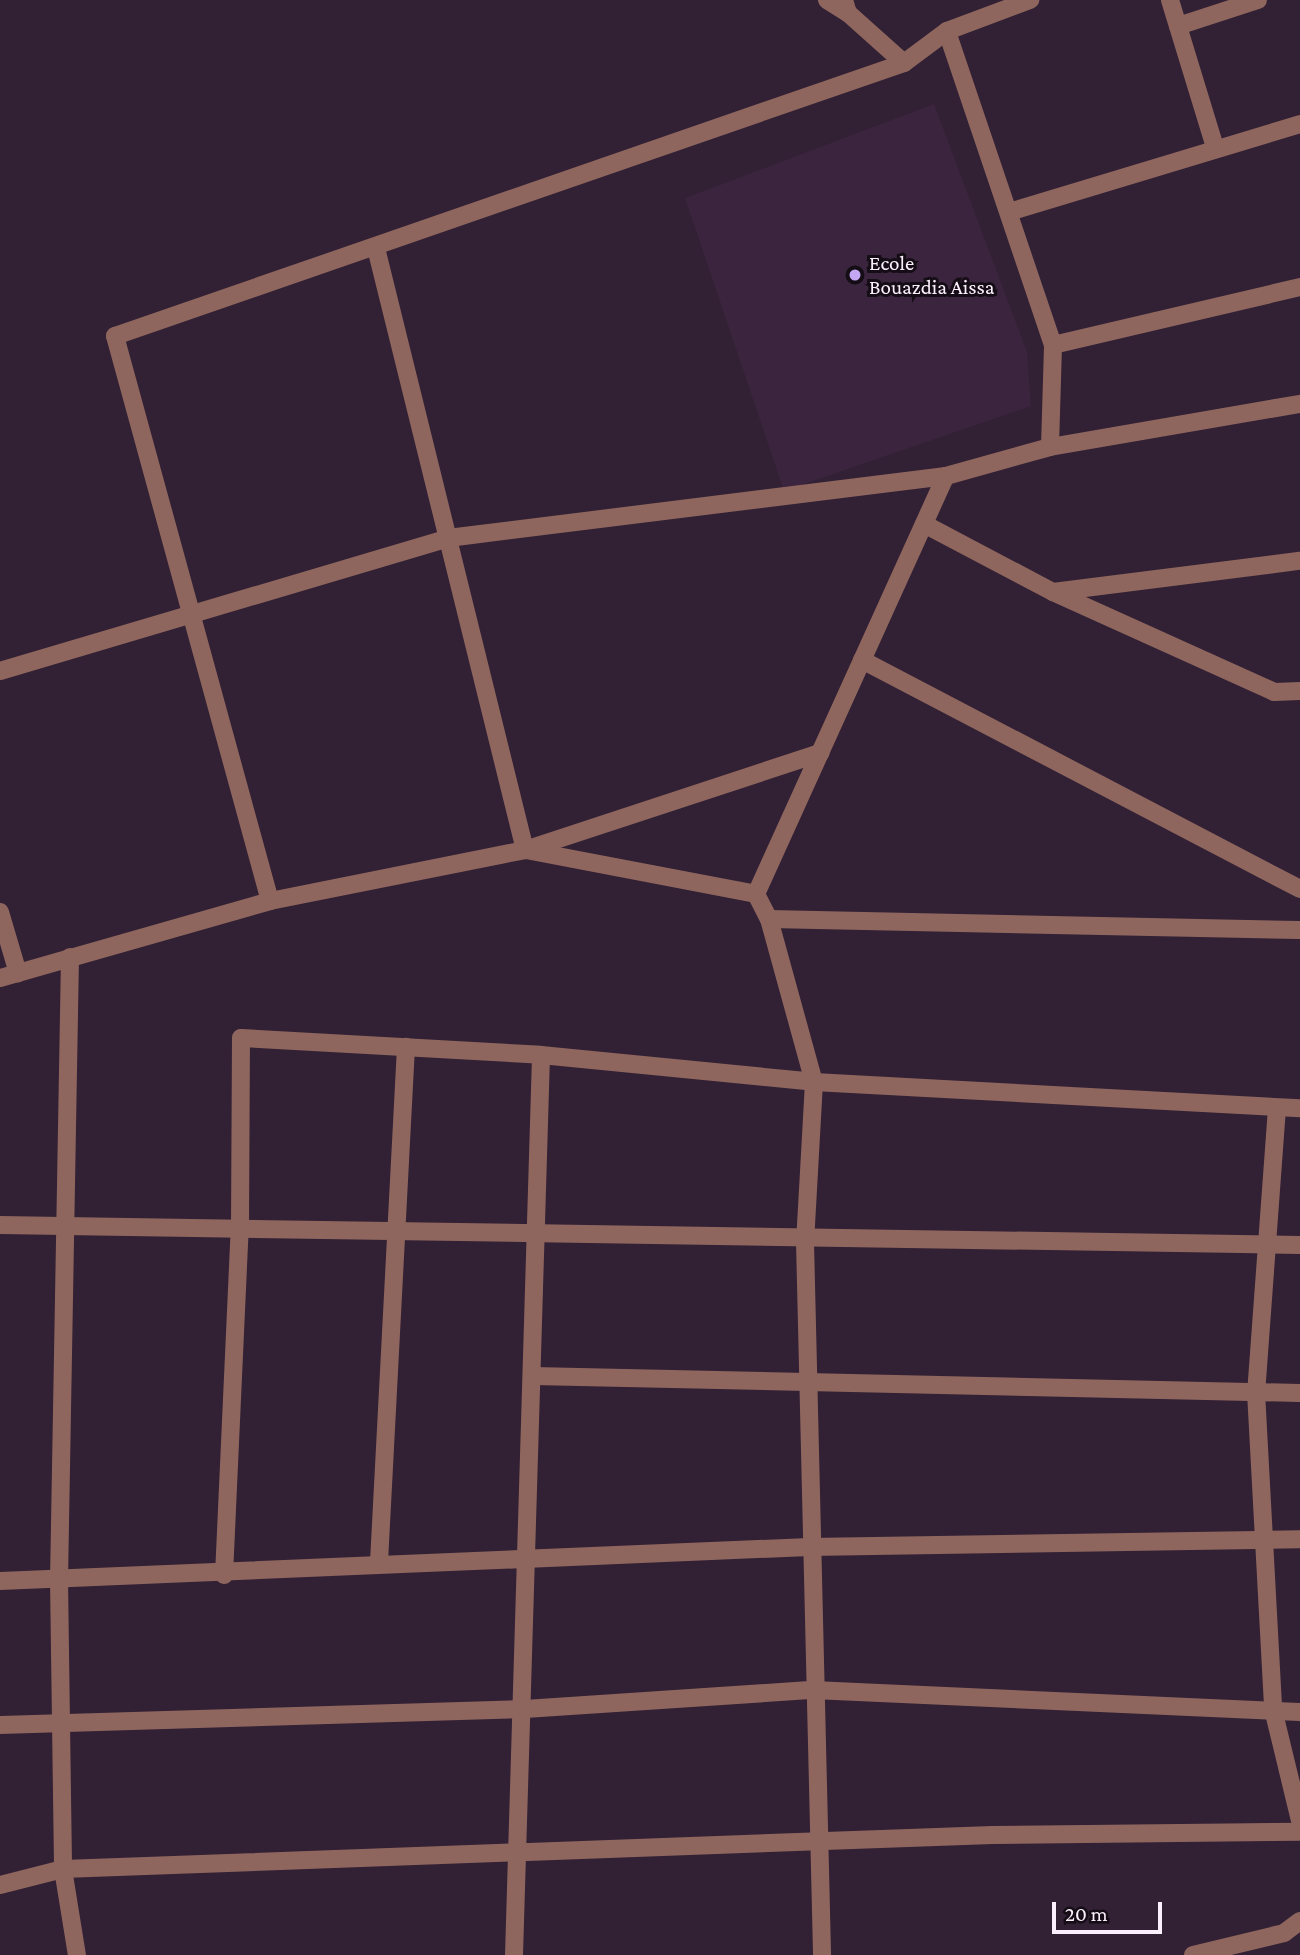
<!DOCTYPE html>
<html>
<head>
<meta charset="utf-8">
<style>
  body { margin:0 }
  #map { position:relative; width:1300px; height:1955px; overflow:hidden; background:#322034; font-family:"Crimson Pro",serif }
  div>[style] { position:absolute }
  .built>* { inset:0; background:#3b243e }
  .street>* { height:18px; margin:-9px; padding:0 9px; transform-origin:9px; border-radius:9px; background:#8e665e }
  .dots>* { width:19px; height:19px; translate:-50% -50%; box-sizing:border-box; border:4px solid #150d16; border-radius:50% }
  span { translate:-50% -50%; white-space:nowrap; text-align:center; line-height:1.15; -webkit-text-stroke:6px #150d16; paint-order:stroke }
  .poi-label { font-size:21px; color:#fdf0fe }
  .left { translate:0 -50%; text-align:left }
  .scale { position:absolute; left:1052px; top:1902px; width:110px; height:32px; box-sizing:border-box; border:4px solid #fdf0fe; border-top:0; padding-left:9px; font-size:21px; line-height:24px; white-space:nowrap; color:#fdf0fe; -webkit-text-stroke:5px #150d16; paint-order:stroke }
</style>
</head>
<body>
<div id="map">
  <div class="built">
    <i style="clip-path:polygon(934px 104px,1027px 352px,1031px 406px,784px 491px,685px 198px)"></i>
  </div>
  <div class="street">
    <i style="left:827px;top:0;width:25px;rotate:32deg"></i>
    <i style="left:844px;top:0;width:14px;rotate:73deg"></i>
    <i style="left:848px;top:13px;width:75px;rotate:41.8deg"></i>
    <i style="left:1170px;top:0;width:154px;rotate:73deg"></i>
    <i style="left:1178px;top:26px;width:84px;rotate:-18deg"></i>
    <i style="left:1009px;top:212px;width:304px;rotate:-16.8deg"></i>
    <i style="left:376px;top:248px;width:620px;rotate:76.1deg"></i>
    <i style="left:1053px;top:345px;width:254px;rotate:-13.2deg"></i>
    <i style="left:1050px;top:447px;width:254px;rotate:-9.8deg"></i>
    <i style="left:924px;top:524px;width:146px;rotate:27.8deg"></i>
    <i style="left:1053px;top:592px;width:243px;rotate:24.3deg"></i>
    <i style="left:1274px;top:692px;width:26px;rotate:-2deg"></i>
    <i style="left:1053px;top:592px;width:249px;rotate:-7.2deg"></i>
    <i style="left:862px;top:660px;width:494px;rotate:27.6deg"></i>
    <i style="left:0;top:671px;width:467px;rotate:-16.5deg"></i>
    <i style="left:448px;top:538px;width:502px;rotate:-7.1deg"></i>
    <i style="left:946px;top:476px;width:108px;rotate:-15.6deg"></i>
    <i style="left:1050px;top:447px;width:102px;rotate:-88.3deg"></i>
    <i style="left:1053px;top:345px;width:331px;rotate:-108.7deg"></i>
    <i style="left:526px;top:850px;width:234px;rotate:10.8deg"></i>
    <i style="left:756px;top:894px;width:28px;rotate:63deg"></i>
    <i style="left:769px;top:919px;width:169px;rotate:74.6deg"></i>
    <i style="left:814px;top:1082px;width:160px;rotate:93.2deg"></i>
    <i style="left:805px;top:1242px;width:713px;rotate:88.63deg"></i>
    <i style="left:756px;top:894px;width:459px;rotate:-65.6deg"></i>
    <i style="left:270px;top:901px;width:586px;rotate:-105.34deg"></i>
    <i style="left:115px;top:336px;width:835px;rotate:-19.09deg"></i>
    <i style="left:904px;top:63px;width:54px;rotate:-36.7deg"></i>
    <i style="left:947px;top:31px;width:89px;rotate:-20.5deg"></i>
    <i style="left:0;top:912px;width:64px;rotate:73.6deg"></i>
    <i style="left:769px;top:919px;width:531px;rotate:1.19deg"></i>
    <i style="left:70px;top:957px;width:622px;rotate:91.01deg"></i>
    <i style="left:59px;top:1579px;width:290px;rotate:89.2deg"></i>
    <i style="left:63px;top:1869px;width:87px;rotate:80.8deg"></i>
    <i style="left:0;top:978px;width:281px;rotate:-15.9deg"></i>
    <i style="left:270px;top:901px;width:260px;rotate:-11.3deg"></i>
    <i style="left:525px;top:850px;width:311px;rotate:-18.2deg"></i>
    <i style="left:1277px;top:1108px;width:285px;rotate:94.2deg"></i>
    <i style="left:1256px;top:1392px;width:317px;rotate:86.9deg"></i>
    <i style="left:1273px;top:1709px;width:115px;rotate:76.4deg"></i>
    <i style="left:0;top:1225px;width:1300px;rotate:0.88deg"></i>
    <i style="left:533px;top:1376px;width:767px;rotate:1.27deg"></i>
    <i style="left:379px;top:1562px;width:516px;rotate:-87deg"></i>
    <i style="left:224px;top:1575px;width:348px;rotate:-87.4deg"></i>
    <i style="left:240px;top:1227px;width:189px;rotate:-89.7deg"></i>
    <i style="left:241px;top:1038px;width:300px;rotate:3.2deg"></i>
    <i style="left:541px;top:1055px;width:274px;rotate:5.6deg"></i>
    <i style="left:814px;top:1082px;width:487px;rotate:3.1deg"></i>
    <i style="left:0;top:1581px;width:810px;rotate:-2.41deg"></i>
    <i style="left:809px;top:1547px;width:491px;rotate:-0.9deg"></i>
    <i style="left:0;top:1725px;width:525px;rotate:-1.75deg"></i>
    <i style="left:525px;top:1709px;width:289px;rotate:-3.8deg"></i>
    <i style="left:813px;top:1690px;width:487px;rotate:2.6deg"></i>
    <i style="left:0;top:1885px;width:65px;rotate:-14.3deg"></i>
    <i style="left:63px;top:1869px;width:930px;rotate:-2.1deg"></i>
    <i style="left:992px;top:1835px;width:308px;rotate:-0.6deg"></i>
    <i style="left:514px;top:1955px;width:900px;rotate:-88.28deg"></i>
    <i style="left:1193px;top:1955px;width:94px;rotate:-13.6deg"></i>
    <i style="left:1284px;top:1933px;width:20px;rotate:-37deg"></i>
  </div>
  <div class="dots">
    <i style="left:855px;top:275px;background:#c3a7f2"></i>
  </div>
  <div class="poi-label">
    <span class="left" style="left:869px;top:275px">Ecole<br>Bouazdia Aissa</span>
  </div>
  <div class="scale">20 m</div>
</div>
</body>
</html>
